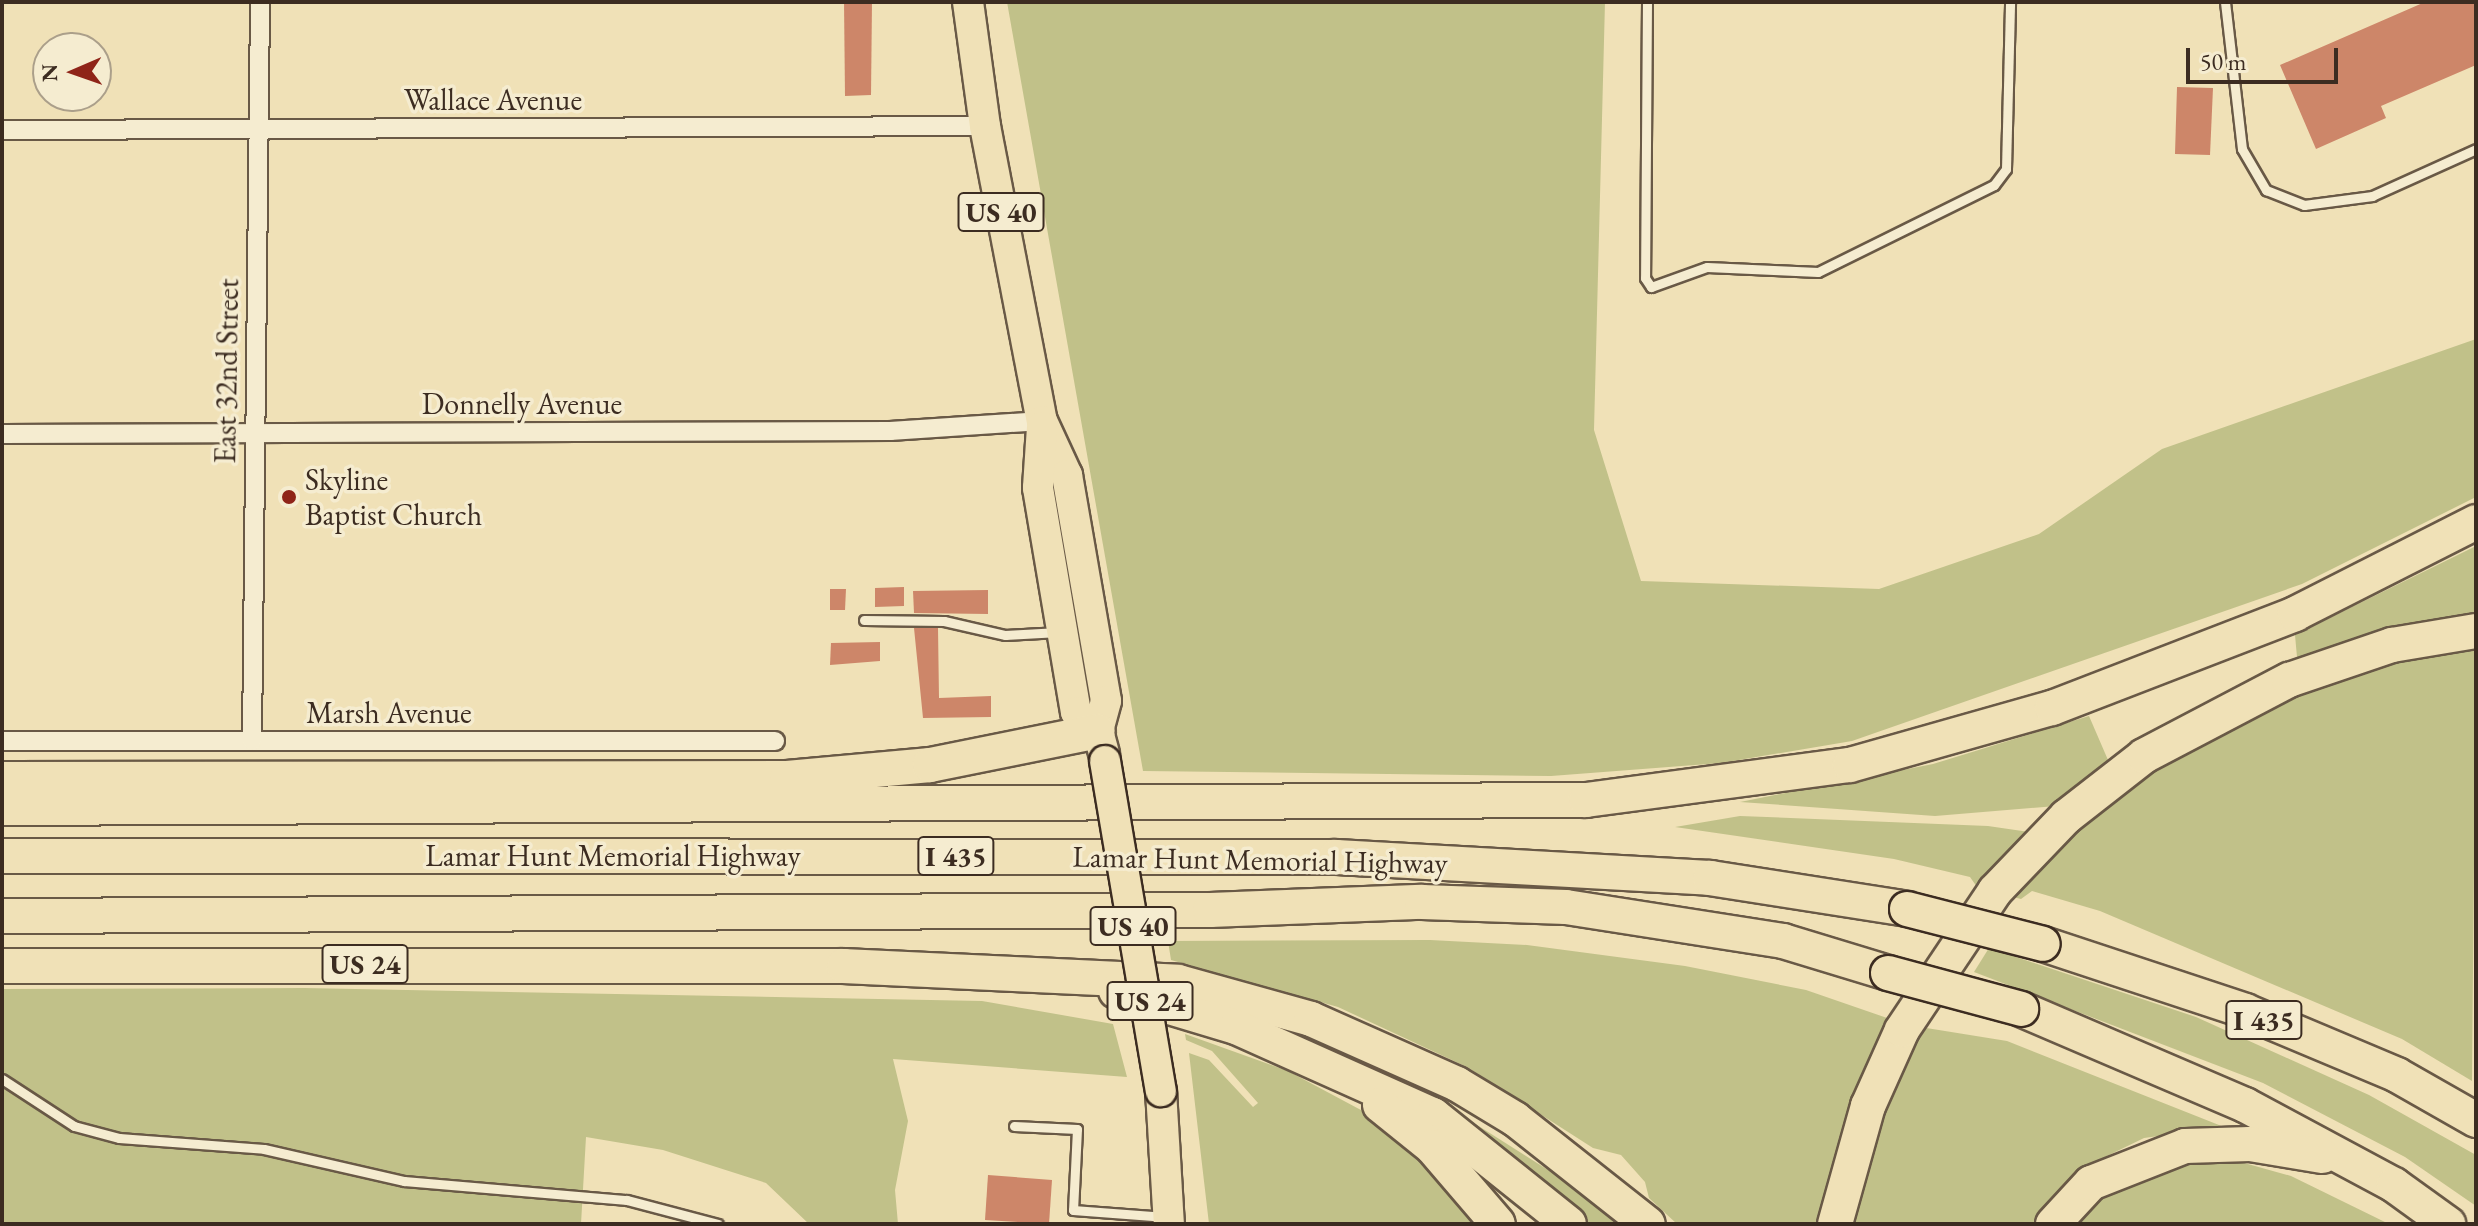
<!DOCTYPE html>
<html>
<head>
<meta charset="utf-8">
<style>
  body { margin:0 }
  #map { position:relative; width:2478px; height:1226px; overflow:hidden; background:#f0e1b7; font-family:"EB Garamond",serif }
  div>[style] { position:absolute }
  .green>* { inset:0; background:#c1c189 }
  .building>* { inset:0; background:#cd8669 }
  .roads { filter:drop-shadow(2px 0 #695946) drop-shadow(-2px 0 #695946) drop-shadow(0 2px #695946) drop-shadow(0 -2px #695946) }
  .service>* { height:9px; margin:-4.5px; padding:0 4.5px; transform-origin:4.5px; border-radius:4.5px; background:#f5ecd0 }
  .minor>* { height:18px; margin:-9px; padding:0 9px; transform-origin:9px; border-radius:9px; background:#f5ecd0 }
  .primary>* { height:30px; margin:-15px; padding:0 15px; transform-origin:15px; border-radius:15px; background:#f0e1b7 }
  .motorway>* { height:34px; margin:-17px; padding:0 17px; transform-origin:17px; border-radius:17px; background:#f0e1b7 }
  .bridges { filter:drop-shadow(2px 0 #3c2c21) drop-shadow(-2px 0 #3c2c21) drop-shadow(0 2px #3c2c21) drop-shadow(0 -2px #3c2c21) }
  .primary-bridge>* { height:30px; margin:-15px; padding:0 15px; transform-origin:15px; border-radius:15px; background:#f0e1b7 }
  .motorway-bridge>* { height:34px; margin:-17px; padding:0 17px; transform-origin:17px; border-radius:17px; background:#f0e1b7 }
  .dots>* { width:22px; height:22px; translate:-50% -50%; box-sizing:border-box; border:4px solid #f5ecd0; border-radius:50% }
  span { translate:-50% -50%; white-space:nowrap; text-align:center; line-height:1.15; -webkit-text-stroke:7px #f5ecd0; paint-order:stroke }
  .shield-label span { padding:2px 6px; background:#f5ecd0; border:2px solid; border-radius:6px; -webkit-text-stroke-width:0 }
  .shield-label { font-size:28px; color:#3c2c21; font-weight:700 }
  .street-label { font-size:30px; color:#3c2c21 }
  .poi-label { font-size:30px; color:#3c2c21 }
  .left { translate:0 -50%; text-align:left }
  .frame { position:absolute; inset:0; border:4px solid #3c2c21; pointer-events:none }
  .north { position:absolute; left:32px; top:32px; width:80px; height:80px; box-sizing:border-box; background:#f5ecd0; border:2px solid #ab9f8a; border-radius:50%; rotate:268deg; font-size:22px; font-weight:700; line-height:32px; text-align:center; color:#3c2c21 }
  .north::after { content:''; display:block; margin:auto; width:28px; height:36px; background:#8f2418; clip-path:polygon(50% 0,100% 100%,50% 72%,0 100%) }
  .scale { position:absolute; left:2186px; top:48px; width:152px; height:36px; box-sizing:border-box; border:4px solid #3c2c21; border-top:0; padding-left:10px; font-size:24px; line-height:28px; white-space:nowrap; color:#3c2c21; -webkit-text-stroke:6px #f5ecd0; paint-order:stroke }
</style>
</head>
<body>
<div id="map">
  <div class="green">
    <i style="clip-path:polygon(1007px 2px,1605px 2px,1594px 430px,1641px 581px,1879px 589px,2039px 534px,2162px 449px,2476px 339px,2476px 497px,2302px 584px,1852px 741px,1721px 763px,1551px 776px,1143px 771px)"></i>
    <i style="clip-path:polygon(2476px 546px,2476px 621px,2297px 657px,2295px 635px)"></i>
    <i style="clip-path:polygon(2476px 645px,2472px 1081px,2402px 1039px,2100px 911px,2032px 891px,2021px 899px,2001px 894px,2062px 835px,2213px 725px,2359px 667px)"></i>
    <i style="clip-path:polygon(2089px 716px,2108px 760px,2056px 806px,1935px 816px,1740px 802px,1933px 764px)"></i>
    <i style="clip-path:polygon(1740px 816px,1988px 826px,2029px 832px,1977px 887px,1970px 877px,1894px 859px,1675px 827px)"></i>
    <i style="clip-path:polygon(1430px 940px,1527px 945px,1685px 966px,1806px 990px,1890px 1019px,1840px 1142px,1819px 1224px,1677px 1224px,1649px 1198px,1645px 1182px,1621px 1155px,1593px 1148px,1467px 1067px,1338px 1007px,1171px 960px,1168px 941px)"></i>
    <i style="clip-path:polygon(1989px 948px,2196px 1017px,2369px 1095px,2476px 1155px,2476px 1206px,2405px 1157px,2263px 1083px,1974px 972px)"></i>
    <i style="clip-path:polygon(304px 988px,982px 1001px,1113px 1024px,1127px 1077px,893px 1059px,908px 1121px,895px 1190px,898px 1224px,809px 1224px,766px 1183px,663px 1150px,586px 1137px,581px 1224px,2px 1224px,2px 989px)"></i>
    <i style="clip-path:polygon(1914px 1026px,2007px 1041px,2224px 1127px,2144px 1138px,2107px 1156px,2073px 1178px,2034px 1224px,1846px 1224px)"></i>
    <i style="clip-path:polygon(1185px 1034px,1288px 1071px,1374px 1117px,1481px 1224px,1209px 1224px,1189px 1053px,1209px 1060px,1253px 1107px,1258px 1103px,1212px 1051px,1186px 1040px)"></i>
    <i style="clip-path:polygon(1436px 1099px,1567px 1182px,1618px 1224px,1575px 1224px)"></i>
    <i style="clip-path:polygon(2230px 1159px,2291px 1176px,2389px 1224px,2072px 1224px,2103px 1192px,2167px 1162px)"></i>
  </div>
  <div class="building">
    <i style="clip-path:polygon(844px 2px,872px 2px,871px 95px,845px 96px)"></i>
    <i style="clip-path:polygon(2425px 2px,2476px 2px,2476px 65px,2381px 106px,2386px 118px,2316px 149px,2280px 65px)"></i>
    <i style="clip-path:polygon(2177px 87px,2213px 88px,2210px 155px,2175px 154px)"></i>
    <i style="clip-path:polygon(904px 587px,904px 606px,875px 607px,875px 588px)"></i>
    <i style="clip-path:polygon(830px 589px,846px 589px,845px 610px,830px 610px)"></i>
    <i style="clip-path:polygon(988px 590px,988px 614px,914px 613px,913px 591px)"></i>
    <i style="clip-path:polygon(914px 628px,938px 628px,939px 698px,991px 696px,991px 717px,923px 718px)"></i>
    <i style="clip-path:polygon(880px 642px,880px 661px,830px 665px,831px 643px)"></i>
    <i style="clip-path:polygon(988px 1175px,1052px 1180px,1049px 1224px,985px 1220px)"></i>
  </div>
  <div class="roads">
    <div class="service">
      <i style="left:1647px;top:2px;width:276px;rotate:90.4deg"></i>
      <i style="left:1645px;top:278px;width:11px;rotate:56deg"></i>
      <i style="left:1651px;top:287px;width:59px;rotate:-19.7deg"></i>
      <i style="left:1707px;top:267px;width:111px;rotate:2.6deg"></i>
      <i style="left:1818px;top:272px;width:196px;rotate:-26.3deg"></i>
      <i style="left:1994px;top:185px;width:20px;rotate:-53deg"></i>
      <i style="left:2006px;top:169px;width:167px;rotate:-88.6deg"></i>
      <i style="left:2225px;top:2px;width:148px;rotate:83.4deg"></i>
      <i style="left:2242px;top:149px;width:48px;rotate:59.7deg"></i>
      <i style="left:2266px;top:190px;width:41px;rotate:21.5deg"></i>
      <i style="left:2304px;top:205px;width:69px;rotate:-7.5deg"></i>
      <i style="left:2372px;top:196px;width:114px;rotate:-24.3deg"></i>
      <i style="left:864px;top:620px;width:80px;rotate:0.7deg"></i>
      <i style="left:944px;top:621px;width:63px;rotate:12.9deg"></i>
      <i style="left:1005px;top:635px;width:54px;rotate:-3.2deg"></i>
      <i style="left:2px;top:1079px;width:86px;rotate:33.1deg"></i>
      <i style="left:74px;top:1126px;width:47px;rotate:14.9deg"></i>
      <i style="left:119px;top:1138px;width:145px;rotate:4.3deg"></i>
      <i style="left:264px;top:1149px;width:144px;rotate:12.9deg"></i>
      <i style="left:404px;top:1181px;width:224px;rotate:4.9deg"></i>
      <i style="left:627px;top:1200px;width:94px;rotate:14.8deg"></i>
      <i style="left:1014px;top:1126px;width:63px;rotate:2.7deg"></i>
      <i style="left:1077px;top:1129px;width:81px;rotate:92.8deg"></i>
      <i style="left:1073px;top:1210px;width:93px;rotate:4.3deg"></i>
    </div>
    <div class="minor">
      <i style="left:2px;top:130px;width:983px;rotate:-0.23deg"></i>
      <i style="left:2px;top:434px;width:888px;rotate:-0.19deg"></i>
      <i style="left:890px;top:431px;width:152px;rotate:-3.8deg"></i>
      <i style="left:2px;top:741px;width:773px"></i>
      <i style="left:252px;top:741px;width:739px;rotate:-89.38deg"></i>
    </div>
    <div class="primary">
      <i style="left:968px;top:2px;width:125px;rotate:82.2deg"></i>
      <i style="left:985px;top:126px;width:300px;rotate:79.1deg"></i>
      <i style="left:1042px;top:421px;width:60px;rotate:65.2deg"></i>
      <i style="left:1067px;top:475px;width:229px;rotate:80.2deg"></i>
      <i style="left:1106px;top:701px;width:31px;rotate:105deg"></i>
      <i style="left:1098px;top:731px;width:24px;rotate:75deg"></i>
      <i style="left:1042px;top:427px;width:61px;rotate:93.8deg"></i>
      <i style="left:1038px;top:488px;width:227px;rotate:80.4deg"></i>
      <i style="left:1076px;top:712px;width:29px;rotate:41deg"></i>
      <i style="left:1161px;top:1091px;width:133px;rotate:86.6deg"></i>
    </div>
    <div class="motorway">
      <i style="left:2px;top:779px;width:785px;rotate:-0.07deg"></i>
      <i style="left:787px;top:778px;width:144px;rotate:-5.2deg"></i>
      <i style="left:930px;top:765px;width:171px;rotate:-11.4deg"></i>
      <i style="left:2px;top:808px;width:1584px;rotate:-0.29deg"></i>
      <i style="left:1586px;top:800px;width:266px;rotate:-7.6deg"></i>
      <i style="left:1850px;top:765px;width:210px;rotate:-15.8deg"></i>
      <i style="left:2052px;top:708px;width:261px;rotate:-21.1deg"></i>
      <i style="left:2295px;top:614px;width:203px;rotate:-26.9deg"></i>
      <i style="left:2px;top:856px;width:1334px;rotate:0.04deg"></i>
      <i style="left:1336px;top:857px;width:375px;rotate:3.2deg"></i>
      <i style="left:1710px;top:878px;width:199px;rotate:8.9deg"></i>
      <i style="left:2px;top:916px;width:1208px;rotate:-0.28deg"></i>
      <i style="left:1210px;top:910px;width:212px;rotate:-2.2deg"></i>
      <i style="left:1422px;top:902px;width:144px;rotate:2deg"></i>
      <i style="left:1566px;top:907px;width:220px;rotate:8.9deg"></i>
      <i style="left:1783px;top:941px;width:110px;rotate:16.9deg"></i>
      <i style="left:2043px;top:944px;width:213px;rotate:18.3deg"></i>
      <i style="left:2245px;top:1011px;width:165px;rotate:22.8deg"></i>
      <i style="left:2397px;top:1075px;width:91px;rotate:29.7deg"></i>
      <i style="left:2px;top:966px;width:842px"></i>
      <i style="left:844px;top:966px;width:334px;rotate:2.7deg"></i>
      <i style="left:1178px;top:982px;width:138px;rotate:15.5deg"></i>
      <i style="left:1311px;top:1019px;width:160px;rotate:24deg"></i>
      <i style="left:1457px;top:1084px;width:68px;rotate:31.1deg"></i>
      <i style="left:1515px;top:1119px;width:169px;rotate:38.3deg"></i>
      <i style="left:1116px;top:991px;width:125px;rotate:16.7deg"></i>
      <i style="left:1236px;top:1027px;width:216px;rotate:24.1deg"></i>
      <i style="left:1433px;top:1115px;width:174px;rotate:38.7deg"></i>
      <i style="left:2021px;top:1009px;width:244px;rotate:23.2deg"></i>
      <i style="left:2245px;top:1105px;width:169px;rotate:28.2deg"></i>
      <i style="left:2394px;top:1185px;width:67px;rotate:35.8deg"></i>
      <i style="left:1380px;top:1105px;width:67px;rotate:38.9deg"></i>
      <i style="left:1432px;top:1147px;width:101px;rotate:49.4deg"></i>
      <i style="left:1835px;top:1224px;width:123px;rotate:-74.4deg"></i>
      <i style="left:1868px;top:1106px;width:83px;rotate:-65.9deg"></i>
      <i style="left:1902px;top:1030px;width:167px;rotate:-56.2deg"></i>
      <i style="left:1995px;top:891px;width:103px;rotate:-46.2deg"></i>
      <i style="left:2066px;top:817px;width:99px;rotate:-38deg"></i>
      <i style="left:2144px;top:756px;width:164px;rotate:-27.7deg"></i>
      <i style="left:2289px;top:680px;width:109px;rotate:-18.8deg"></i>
      <i style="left:2392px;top:645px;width:85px;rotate:-9.5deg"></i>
      <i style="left:2053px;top:1224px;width:56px;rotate:-47.2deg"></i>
      <i style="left:2091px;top:1183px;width:101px;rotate:-21.5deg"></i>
      <i style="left:2185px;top:1146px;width:65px;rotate:-1.8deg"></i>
      <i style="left:2250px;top:1144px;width:73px;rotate:9.5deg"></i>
    </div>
  </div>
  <div class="bridges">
    <div class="primary-bridge">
      <i style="left:1105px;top:761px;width:335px;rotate:80.4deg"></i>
    </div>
    <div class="motorway-bridge">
      <i style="left:1907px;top:909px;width:140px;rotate:14.4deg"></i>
      <i style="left:1888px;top:973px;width:138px;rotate:15.1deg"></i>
    </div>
  </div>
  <div class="dots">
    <i style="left:289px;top:497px;background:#8f2418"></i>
  </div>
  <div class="shield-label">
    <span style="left:1001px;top:212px">US 40</span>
    <span style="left:956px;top:856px">I 435</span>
    <span style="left:1133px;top:926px">US 40</span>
    <span style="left:365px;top:964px">US 24</span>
    <span style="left:1150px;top:1001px">US 24</span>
    <span style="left:2264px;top:1020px">I 435</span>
  </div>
  <div class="street-label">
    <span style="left:493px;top:100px">Wallace Avenue</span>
    <span style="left:227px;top:371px;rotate:-89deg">East 32nd Street</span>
    <span style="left:522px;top:404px">Donnelly Avenue</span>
    <span style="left:389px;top:713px">Marsh Avenue</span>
    <span style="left:613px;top:856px">Lamar Hunt Memorial Highway</span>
    <span style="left:1260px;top:860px;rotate:1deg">Lamar Hunt Memorial Highway</span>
  </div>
  <div class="poi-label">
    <span class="left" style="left:305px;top:497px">Skyline<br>Baptist Church</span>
  </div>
  <div class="frame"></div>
  <div class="north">N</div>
  <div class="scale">50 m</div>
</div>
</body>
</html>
